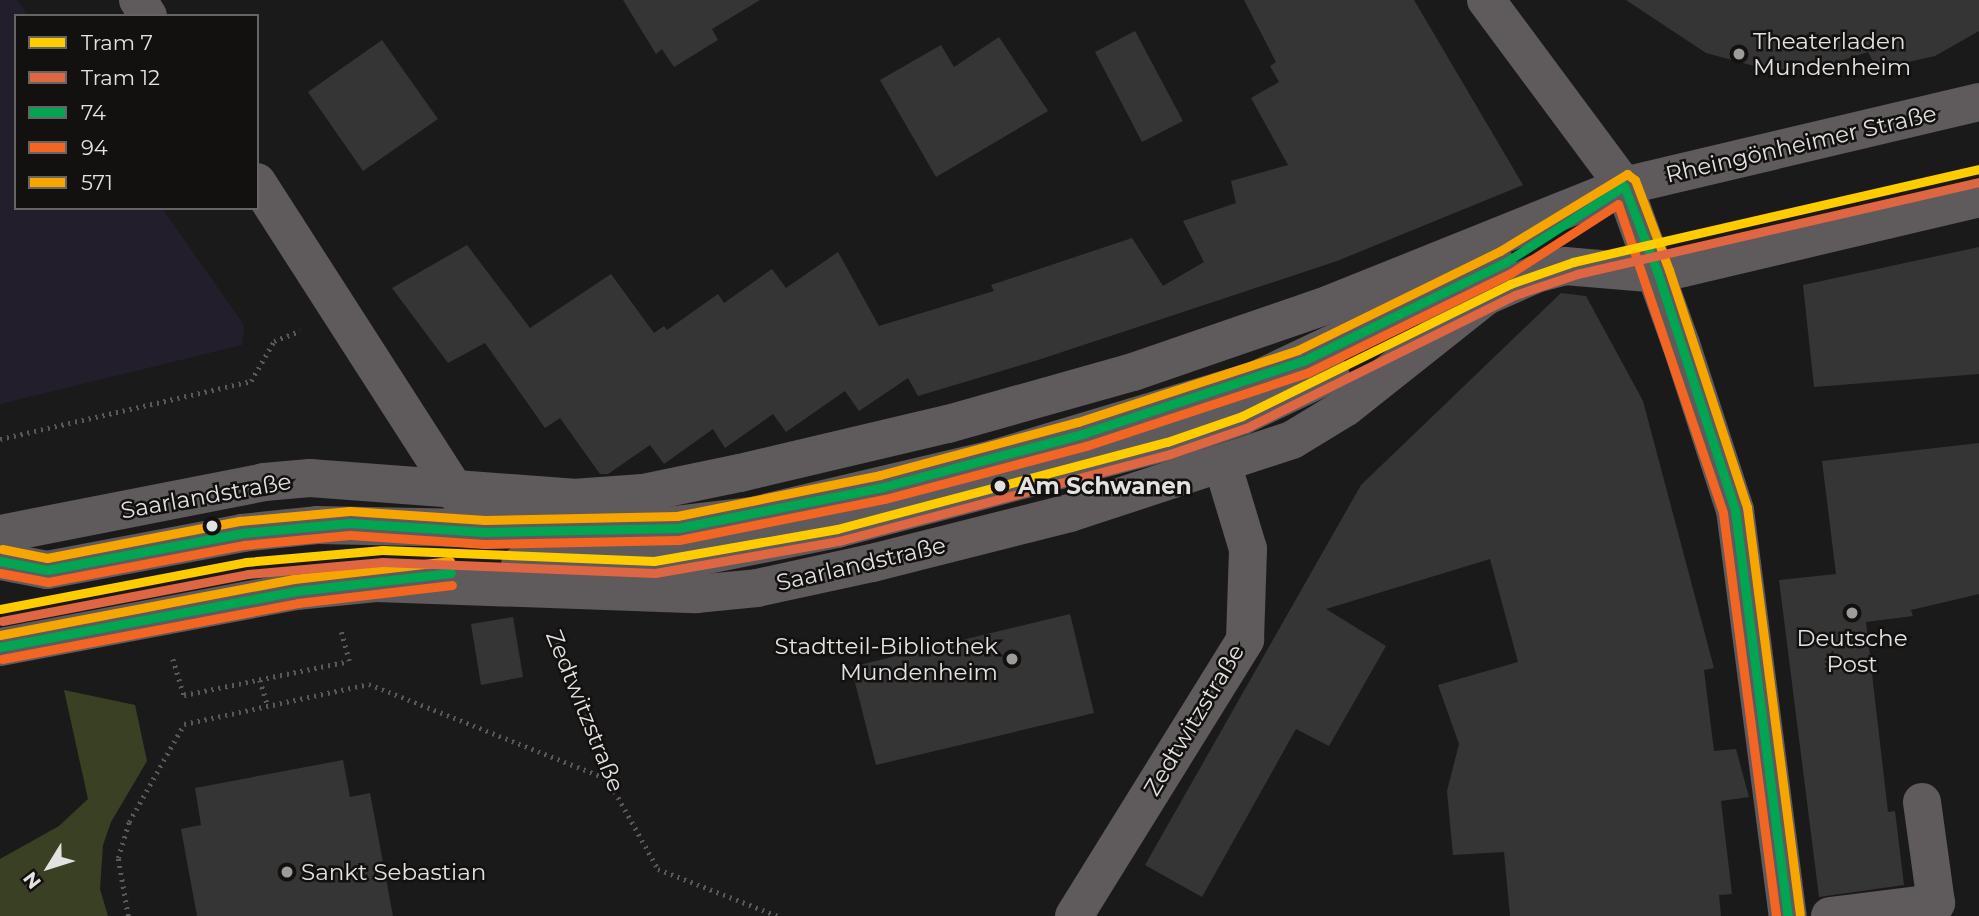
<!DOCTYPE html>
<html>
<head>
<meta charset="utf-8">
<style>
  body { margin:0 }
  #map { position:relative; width:1979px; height:916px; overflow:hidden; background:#1b1a1a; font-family:Montserrat,sans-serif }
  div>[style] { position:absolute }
  .education>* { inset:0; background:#221e2c }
  .green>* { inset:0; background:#3a4024 }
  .building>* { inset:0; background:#363535 }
  .path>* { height:4.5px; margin-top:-2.25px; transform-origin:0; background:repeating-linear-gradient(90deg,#5b5859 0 2px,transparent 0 7px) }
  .minor>* { height:38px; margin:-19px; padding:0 19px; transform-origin:19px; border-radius:19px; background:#5f5a5c }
  .bus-1>* { height:9px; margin:-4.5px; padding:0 4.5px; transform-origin:4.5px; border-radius:4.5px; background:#00a651 }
  .bus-2>* { height:9px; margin:-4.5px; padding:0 4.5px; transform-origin:4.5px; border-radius:4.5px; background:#f26522 }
  .bus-3>* { height:9px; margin:-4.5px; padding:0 4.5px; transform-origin:4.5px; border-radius:4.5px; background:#f7a600 }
  .tram-1>* { height:9px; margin:-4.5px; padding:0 4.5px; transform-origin:4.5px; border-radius:4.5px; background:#fc0 }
  .tram-2>* { height:9px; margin:-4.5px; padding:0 4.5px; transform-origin:4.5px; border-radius:4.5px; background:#de6642 }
  .dots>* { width:19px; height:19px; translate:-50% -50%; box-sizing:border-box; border:4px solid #131110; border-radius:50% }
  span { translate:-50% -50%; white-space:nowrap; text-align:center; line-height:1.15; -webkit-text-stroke:5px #131110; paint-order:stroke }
  .poi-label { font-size:23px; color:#e3e2e0 }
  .left { translate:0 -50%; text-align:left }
  .right { translate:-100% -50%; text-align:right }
  .street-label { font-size:23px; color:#e3e2e0 }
  .stop-label { font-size:23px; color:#e3e2e0; font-weight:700 }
  .legend { position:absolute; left:14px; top:14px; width:245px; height:196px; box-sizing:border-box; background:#131110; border:2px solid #666563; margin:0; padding:9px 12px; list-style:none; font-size:21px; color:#e3e2e0 }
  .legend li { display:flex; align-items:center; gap:14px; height:35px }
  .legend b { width:35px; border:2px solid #666563 }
  .north { position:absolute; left:14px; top:832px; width:70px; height:70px; -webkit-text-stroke:5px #131110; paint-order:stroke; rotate:232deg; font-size:19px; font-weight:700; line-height:28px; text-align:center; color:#e3e2e0 }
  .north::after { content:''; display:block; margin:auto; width:24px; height:32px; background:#e3e2e0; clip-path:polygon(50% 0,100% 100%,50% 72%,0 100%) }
</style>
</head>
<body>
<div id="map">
  <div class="education">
    <i style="clip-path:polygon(0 0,17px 0,28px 16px,16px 16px,16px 208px,162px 208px,244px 325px,242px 345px,0 404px)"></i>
  </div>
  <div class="green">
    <i style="clip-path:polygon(64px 690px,135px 705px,147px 761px,111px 822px,103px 845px,100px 889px,108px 916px,0 916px,0 859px,59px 826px,88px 799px)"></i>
  </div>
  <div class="building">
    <i style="clip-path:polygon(623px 0,760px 0,712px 29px,718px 40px,674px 67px,662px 49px,656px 54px)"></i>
    <i style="clip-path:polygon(1244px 0,1414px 0,1523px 185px,1337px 261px,1038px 360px,918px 396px,908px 378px,859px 411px,845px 391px,786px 432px,773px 414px,725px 448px,713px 429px,664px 464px,650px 445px,608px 474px,600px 474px,560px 418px,545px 428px,485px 343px,448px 363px,392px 288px,467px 245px,530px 328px,611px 274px,654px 333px,664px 326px,667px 330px,718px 294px,724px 303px,772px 269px,786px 288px,838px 252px,879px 326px,994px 291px,991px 285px,1132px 238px,1163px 286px,1204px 262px,1183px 221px,1236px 203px,1231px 181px,1288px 165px,1251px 98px,1279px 82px,1270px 66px,1276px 62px)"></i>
    <i style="clip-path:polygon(1626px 0,1979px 0,1979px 31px,1935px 56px,1877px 69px,1868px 52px,1821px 67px,1769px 70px,1706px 53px)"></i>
    <i style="clip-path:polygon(1135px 31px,1183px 121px,1142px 142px,1095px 52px)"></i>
    <i style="clip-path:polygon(999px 37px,1048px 111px,936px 177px,880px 80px,941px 45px,954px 67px)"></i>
    <i style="clip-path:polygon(382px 40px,438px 119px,363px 171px,308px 92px)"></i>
    <i style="clip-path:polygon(1979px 247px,1979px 374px,1814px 387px,1803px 285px)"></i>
    <i style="clip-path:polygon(1561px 293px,1586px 296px,1643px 401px,1714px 668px,1704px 670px,1714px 751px,1736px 749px,1749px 797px,1721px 801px,1732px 894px,1719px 895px,1721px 916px,1510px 916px,1504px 852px,1453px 855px,1447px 791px,1459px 744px,1438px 685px,1518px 662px,1490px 559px,1326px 609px,1386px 646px,1329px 746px,1296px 729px,1202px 897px,1145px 865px,1361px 485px)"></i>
    <i style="clip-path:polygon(1979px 443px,1979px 594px,1911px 610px,1913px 616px,1866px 622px,1888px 812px,1895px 811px,1904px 885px,1819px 897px,1779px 580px,1836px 574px,1822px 461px)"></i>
    <i style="clip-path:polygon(1070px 614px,1094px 713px,876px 765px,851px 667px)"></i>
    <i style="clip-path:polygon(513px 617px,523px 677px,481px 685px,471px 624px)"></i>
    <i style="clip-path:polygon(343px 760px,350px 797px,370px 793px,393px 916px,197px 916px,181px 829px,201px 825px,195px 788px)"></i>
  </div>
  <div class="path">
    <i style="left:0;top:439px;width:258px;rotate:-13deg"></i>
    <i style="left:251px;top:381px;width:46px;rotate:-60.1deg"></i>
    <i style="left:274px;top:341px;width:28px;rotate:-21deg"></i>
    <i style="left:555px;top:636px;width:153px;rotate:69.7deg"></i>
    <i style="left:608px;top:779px;width:103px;rotate:60.9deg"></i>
    <i style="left:658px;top:869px;width:129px;rotate:21.4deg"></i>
    <i style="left:173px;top:659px;width:38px;rotate:73deg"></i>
    <i style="left:184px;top:695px;width:168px;rotate:-11.6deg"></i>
    <i style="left:349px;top:661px;width:30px;rotate:-105deg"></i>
    <i style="left:260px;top:680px;width:27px;rotate:73deg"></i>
    <i style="left:128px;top:916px;width:59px;rotate:-99.8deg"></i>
    <i style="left:118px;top:858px;width:38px;rotate:-73deg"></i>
    <i style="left:129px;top:822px;width:112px;rotate:-60.7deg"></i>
    <i style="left:184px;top:724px;width:189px;rotate:-12.2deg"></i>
    <i style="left:369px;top:684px;width:257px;rotate:21.7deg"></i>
  </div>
  <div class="minor">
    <i style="left:138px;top:0;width:19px;rotate:58deg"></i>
    <i style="left:1486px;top:0;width:232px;rotate:53.4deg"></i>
    <i style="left:1624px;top:186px;width:168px;rotate:70.2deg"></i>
    <i style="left:1681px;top:344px;width:175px;rotate:72deg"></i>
    <i style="left:1735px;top:510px;width:409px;rotate:82.6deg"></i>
    <i style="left:257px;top:182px;width:386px;rotate:57.3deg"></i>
    <i style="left:0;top:534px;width:269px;rotate:-11.1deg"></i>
    <i style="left:264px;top:482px;width:46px;rotate:-5deg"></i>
    <i style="left:310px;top:478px;width:264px;rotate:4.3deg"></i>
    <i style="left:573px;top:498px;width:70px;rotate:-4.1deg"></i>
    <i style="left:643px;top:493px;width:99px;rotate:-11.7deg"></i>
    <i style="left:740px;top:473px;width:214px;rotate:-13.3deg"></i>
    <i style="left:948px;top:424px;width:192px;rotate:-15.7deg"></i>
    <i style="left:1133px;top:372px;width:208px;rotate:-19deg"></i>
    <i style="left:1330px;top:304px;width:317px;rotate:-21.9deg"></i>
    <i style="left:1624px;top:186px;width:365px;rotate:-13.3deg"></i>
    <i style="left:0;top:561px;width:48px;rotate:10.8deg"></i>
    <i style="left:47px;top:570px;width:198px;rotate:-10.7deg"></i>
    <i style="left:242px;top:533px;width:75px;rotate:-6.1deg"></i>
    <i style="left:317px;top:525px;width:307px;rotate:1.1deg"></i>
    <i style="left:624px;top:531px;width:129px;rotate:-6.7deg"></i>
    <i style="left:752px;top:516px;width:248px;rotate:-13.3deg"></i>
    <i style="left:993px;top:459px;width:275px;rotate:-16.7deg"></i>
    <i style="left:1256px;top:380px;width:267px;rotate:-25.3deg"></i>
    <i style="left:520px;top:565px;width:182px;rotate:-2.8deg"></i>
    <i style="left:702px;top:556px;width:138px;rotate:-11.3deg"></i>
    <i style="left:837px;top:529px;width:341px;rotate:-14.8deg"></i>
    <i style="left:1167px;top:442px;width:79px;rotate:-19.1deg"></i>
    <i style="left:1242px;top:416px;width:98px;rotate:-25.5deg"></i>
    <i style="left:0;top:647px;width:301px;rotate:-10.7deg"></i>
    <i style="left:296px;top:591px;width:80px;rotate:-5.7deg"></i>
    <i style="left:376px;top:583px;width:320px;rotate:2deg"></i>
    <i style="left:696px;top:594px;width:61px;rotate:-5.6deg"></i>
    <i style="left:757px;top:588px;width:118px;rotate:-12.3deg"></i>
    <i style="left:872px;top:563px;width:204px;rotate:-14.2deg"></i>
    <i style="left:1070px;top:513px;width:234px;rotate:-18.2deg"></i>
    <i style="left:1292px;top:440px;width:63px;rotate:-31.4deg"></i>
    <i style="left:1346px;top:407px;width:179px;rotate:-38.4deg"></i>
    <i style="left:1486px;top:296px;width:55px;rotate:-23.7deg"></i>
    <i style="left:1536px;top:274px;width:30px;rotate:-15deg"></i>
    <i style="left:1565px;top:266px;width:93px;rotate:4.9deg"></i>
    <i style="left:1658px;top:274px;width:330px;rotate:-13.3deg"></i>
    <i style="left:1074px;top:916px;width:325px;rotate:-58.2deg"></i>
    <i style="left:1245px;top:640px;width:91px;rotate:-88.1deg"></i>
    <i style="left:1248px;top:549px;width:87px;rotate:-106.8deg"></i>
    <i style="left:1830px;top:916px;width:107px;rotate:-7deg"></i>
    <i style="left:1936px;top:903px;width:102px;rotate:-97.9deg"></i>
  </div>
  <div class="bus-1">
    <i style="left:0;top:561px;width:48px;rotate:10.8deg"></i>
    <i style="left:47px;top:570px;width:198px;rotate:-10.7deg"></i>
    <i style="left:242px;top:533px;width:108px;rotate:-5.3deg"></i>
    <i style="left:350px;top:523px;width:135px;rotate:3.8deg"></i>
    <i style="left:485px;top:532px;width:193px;rotate:-1.2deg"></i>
    <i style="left:678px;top:528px;width:209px;rotate:-11.3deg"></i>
    <i style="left:883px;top:487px;width:206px;rotate:-14.9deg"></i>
    <i style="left:1082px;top:434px;width:233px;rotate:-18.3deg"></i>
    <i style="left:1303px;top:361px;width:226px;rotate:-26deg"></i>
    <i style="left:1506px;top:262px;width:140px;rotate:-32.8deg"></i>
    <i style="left:1624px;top:186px;width:94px;rotate:68.9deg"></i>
    <i style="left:1658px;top:274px;width:248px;rotate:71.9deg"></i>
    <i style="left:1735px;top:510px;width:409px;rotate:82.6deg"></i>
    <i style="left:0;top:647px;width:301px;rotate:-10.7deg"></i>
    <i style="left:296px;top:591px;width:156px;rotate:-6.6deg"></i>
  </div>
  <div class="bus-2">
    <i style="left:0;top:573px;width:49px;rotate:10.6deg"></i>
    <i style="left:48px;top:582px;width:199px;rotate:-10.7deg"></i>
    <i style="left:244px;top:545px;width:106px;rotate:-5.4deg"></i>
    <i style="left:350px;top:535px;width:135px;rotate:3.8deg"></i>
    <i style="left:485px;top:544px;width:194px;rotate:-1.2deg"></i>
    <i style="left:679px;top:540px;width:210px;rotate:-11.3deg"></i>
    <i style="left:885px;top:499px;width:208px;rotate:-14.8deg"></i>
    <i style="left:1086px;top:446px;width:233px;rotate:-18.3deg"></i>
    <i style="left:1307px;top:373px;width:227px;rotate:-26.1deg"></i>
    <i style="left:1511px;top:273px;width:127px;rotate:-32.8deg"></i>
    <i style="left:1618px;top:204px;width:326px;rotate:71.2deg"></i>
    <i style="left:1723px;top:513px;width:406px;rotate:82.5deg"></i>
    <i style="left:2px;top:659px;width:301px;rotate:-10.7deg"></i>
    <i style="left:298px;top:603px;width:155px;rotate:-6.7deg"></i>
  </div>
  <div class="bus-3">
    <i style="left:2px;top:549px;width:46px;rotate:11.3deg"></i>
    <i style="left:47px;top:558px;width:197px;rotate:-10.9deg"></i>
    <i style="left:240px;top:521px;width:110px;rotate:-5.2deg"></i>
    <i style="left:350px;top:511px;width:135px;rotate:3.8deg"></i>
    <i style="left:485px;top:520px;width:192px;rotate:-1.2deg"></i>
    <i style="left:677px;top:516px;width:207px;rotate:-11.4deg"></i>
    <i style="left:880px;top:475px;width:205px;rotate:-15deg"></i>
    <i style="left:1078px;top:422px;width:231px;rotate:-18.1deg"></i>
    <i style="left:1298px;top:350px;width:225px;rotate:-26.1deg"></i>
    <i style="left:1500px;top:251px;width:149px;rotate:-31.2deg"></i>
    <i style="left:1627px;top:174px;width:10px;rotate:37deg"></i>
    <i style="left:1635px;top:180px;width:96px;rotate:69.3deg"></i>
    <i style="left:1669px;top:270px;width:250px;rotate:71.8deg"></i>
    <i style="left:1747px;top:507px;width:410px;rotate:82.6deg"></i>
    <i style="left:0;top:635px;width:299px;rotate:-10.8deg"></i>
    <i style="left:294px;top:579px;width:157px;rotate:-6.6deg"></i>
  </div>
  <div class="tram-1">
    <i style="left:0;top:609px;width:250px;rotate:-10.8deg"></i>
    <i style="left:246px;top:562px;width:137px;rotate:-5deg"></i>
    <i style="left:382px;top:550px;width:272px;rotate:2.3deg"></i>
    <i style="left:654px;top:561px;width:186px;rotate:-9.9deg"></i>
    <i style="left:837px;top:529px;width:341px;rotate:-14.8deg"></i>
    <i style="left:1167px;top:442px;width:79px;rotate:-19.1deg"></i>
    <i style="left:1242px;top:416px;width:299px;rotate:-26.2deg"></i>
    <i style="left:1510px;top:284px;width:67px;rotate:-19.2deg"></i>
    <i style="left:1573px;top:262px;width:417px;rotate:-12.9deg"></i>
  </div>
  <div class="tram-2">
    <i style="left:2px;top:621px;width:250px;rotate:-10.8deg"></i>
    <i style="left:248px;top:574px;width:135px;rotate:-5.1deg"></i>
    <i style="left:382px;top:562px;width:273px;rotate:2.3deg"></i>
    <i style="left:655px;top:573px;width:187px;rotate:-9.9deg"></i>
    <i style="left:839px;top:541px;width:342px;rotate:-14.7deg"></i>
    <i style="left:1170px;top:454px;width:80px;rotate:-18.9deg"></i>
    <i style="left:1246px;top:428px;width:300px;rotate:-26.3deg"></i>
    <i style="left:1515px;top:295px;width:65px;rotate:-18.7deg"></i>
    <i style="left:1577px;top:274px;width:412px;rotate:-12.9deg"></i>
  </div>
  <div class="dots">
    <i style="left:1739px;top:54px;background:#9d9c9b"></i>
    <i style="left:1000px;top:486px;background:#e3e2e0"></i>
    <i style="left:212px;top:526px;background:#e3e2e0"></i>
    <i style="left:1852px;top:613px;background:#9d9c9b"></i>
    <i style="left:1012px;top:659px;background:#9d9c9b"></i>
    <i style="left:287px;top:872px;background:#9d9c9b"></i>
  </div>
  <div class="poi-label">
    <span class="left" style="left:1753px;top:54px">Theaterladen<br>Mundenheim</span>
    <span style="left:1852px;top:651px">Deutsche<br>Post</span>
    <span class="right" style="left:998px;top:659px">Stadtteil-Bibliothek<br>Mundenheim</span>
    <span class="left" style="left:301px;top:872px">Sankt Sebastian</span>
  </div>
  <div class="street-label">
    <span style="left:1801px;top:144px;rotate:-13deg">Rheingönheimer Straße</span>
    <span style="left:206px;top:496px;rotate:-10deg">Saarlandstraße</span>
    <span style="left:861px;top:564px;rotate:-13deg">Saarlandstraße</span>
    <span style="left:585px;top:711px;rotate:68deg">Zedtwitzstraße</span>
    <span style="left:1194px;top:720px;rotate:-59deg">Zedtwitzstraße</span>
  </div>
  <div class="stop-label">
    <span class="left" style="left:1018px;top:486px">Am Schwanen</span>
  </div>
  <ul class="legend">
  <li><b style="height:9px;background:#fc0"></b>Tram 7</li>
  <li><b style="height:9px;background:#de6642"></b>Tram 12</li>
  <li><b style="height:9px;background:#00a651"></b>74</li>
  <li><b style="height:9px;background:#f26522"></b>94</li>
  <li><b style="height:9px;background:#f7a600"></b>571</li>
  </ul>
  <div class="north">N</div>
</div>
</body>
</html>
